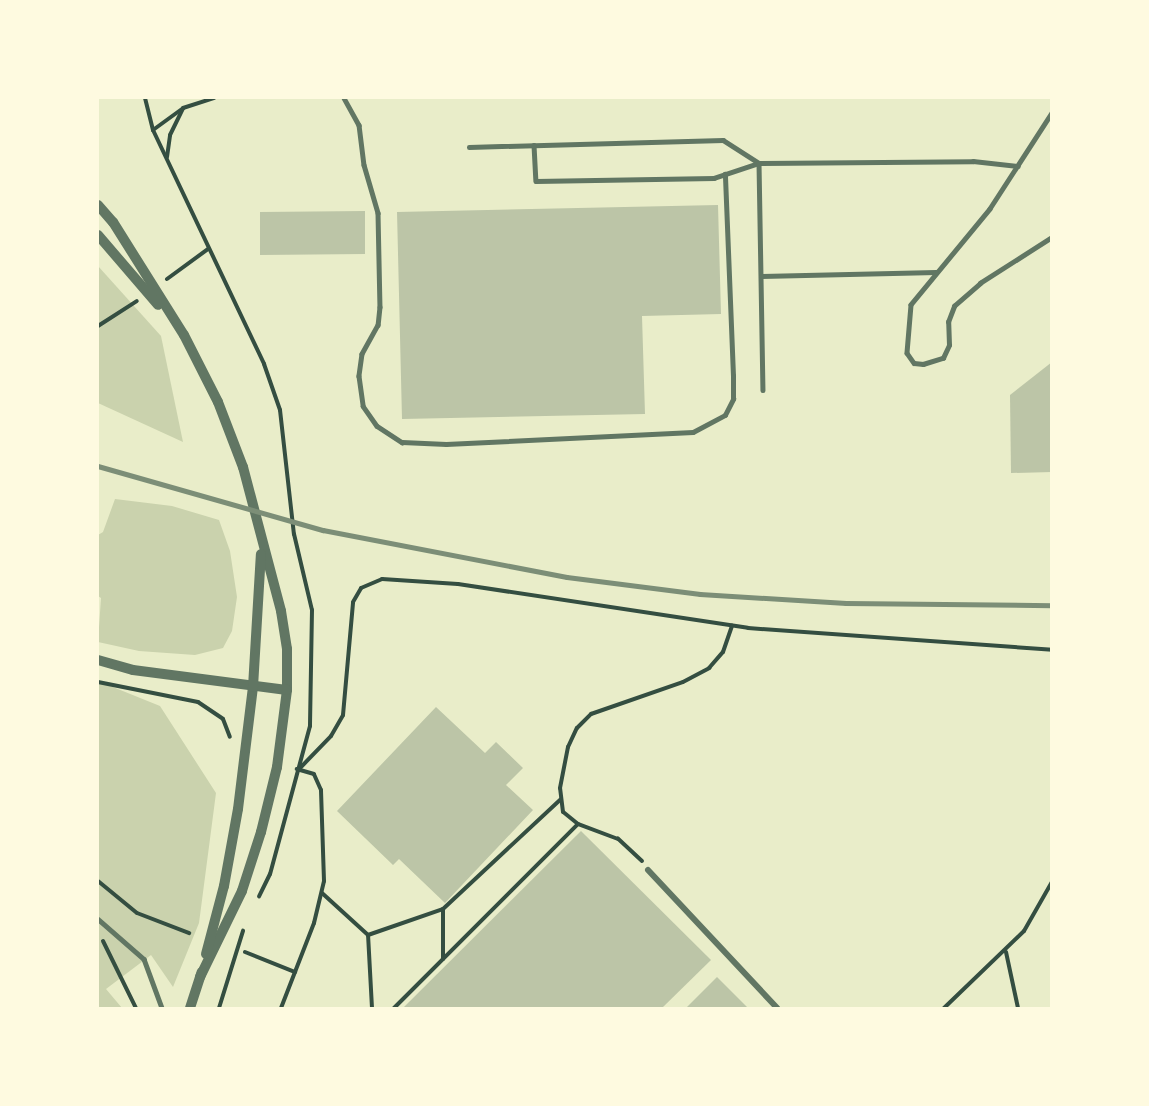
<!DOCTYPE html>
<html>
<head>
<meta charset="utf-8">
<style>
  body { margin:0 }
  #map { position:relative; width:1149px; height:1106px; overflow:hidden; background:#e9edc9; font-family:"Source Serif 4",serif }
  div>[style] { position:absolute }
  .green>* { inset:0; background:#cad2ad }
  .building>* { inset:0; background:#bcc5a7 }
  .path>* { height:4px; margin:-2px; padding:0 2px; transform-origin:2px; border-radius:2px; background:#344e41 }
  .service>* { height:4.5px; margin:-2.25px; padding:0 2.25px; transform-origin:2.25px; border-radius:2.25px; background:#617663 }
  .minor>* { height:6px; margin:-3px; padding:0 3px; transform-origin:3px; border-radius:3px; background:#617663 }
  .tertiary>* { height:10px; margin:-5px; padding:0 5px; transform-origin:5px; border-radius:5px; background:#617663 }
  .rail>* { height:4.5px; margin:-2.25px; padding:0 2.25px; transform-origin:2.25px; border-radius:2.25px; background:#7c8e77 }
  span { translate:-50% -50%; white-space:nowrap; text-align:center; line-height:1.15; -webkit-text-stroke:4.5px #fefae0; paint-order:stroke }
  .frame { position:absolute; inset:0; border:99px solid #fefae0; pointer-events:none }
</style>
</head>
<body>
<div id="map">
  <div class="green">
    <i style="clip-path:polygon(98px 266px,161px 336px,183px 442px,98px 403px)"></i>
    <i style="clip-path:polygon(115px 499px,172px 506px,219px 520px,230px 551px,237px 597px,232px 631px,223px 648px,195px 655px,139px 651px,98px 642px,101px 598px,98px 596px,98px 535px,103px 532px)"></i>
    <i style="clip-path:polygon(98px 681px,160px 706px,216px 793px,199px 923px,173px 987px,151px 955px,106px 989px,122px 1008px,98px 1008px)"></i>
  </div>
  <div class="building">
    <i style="clip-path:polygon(718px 205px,721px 314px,642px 316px,645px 414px,402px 419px,397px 212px)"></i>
    <i style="clip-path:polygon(365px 211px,365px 254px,260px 255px,260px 212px)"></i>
    <i style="clip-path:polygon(1052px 362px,1052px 472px,1011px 473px,1010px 395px)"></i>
    <i style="clip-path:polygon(436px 707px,485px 753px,496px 742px,523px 768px,506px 785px,533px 810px,445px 903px,399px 859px,393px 865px,337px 811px)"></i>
    <i style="clip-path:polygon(581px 831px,711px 960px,662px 1008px,403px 1008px)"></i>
    <i style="clip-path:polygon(717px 977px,748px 1008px,686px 1008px)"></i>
  </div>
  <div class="path">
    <i style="left:145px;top:98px;width:33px;rotate:76deg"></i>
    <i style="left:153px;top:130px;width:259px;rotate:64.6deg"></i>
    <i style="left:264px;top:364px;width:49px;rotate:70.8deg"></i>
    <i style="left:280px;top:410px;width:125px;rotate:83.6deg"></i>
    <i style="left:294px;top:534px;width:78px;rotate:76.7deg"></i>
    <i style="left:312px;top:610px;width:116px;rotate:91deg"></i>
    <i style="left:310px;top:726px;width:153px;rotate:105.1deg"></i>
    <i style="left:270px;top:874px;width:25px;rotate:116deg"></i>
    <i style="left:153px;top:130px;width:37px;rotate:-36deg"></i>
    <i style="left:183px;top:108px;width:33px;rotate:-18deg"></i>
    <i style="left:167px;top:157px;width:22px;rotate:-82deg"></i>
    <i style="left:170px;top:135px;width:30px;rotate:-64deg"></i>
    <i style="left:167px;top:279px;width:51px;rotate:-36.2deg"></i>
    <i style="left:98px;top:326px;width:46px;rotate:-32.7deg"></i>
    <i style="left:98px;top:682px;width:102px;rotate:11.3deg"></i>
    <i style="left:198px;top:702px;width:30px;rotate:34deg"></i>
    <i style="left:223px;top:719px;width:19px;rotate:69deg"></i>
    <i style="left:301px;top:767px;width:43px;rotate:-45.9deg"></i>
    <i style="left:331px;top:736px;width:24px;rotate:-60deg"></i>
    <i style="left:343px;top:715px;width:113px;rotate:-84.9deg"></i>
    <i style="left:353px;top:602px;width:16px;rotate:-60deg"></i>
    <i style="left:361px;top:588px;width:23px;rotate:-23deg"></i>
    <i style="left:382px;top:579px;width:76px;rotate:3.8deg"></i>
    <i style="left:458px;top:584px;width:293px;rotate:8.6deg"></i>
    <i style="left:748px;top:628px;width:305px;rotate:4.1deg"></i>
    <i style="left:642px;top:861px;width:33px;rotate:-137deg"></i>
    <i style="left:618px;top:839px;width:43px;rotate:-159.4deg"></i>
    <i style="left:578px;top:824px;width:19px;rotate:-141deg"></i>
    <i style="left:563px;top:812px;width:24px;rotate:-97deg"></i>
    <i style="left:560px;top:788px;width:42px;rotate:-79deg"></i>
    <i style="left:568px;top:747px;width:21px;rotate:-65deg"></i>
    <i style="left:577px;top:728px;width:20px;rotate:-45deg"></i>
    <i style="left:591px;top:714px;width:97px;rotate:-19.2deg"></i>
    <i style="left:683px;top:682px;width:30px;rotate:-28deg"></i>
    <i style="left:709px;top:668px;width:21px;rotate:-49deg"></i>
    <i style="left:723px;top:652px;width:28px;rotate:-71deg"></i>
    <i style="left:98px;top:881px;width:50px;rotate:39.4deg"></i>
    <i style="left:137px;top:913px;width:56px;rotate:21deg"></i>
    <i style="left:322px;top:893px;width:62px;rotate:42.4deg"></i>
    <i style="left:103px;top:941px;width:75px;rotate:63.8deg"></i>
    <i style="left:245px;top:952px;width:54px;rotate:21.8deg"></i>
    <i style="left:1006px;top:952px;width:57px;rotate:77.9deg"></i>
    <i style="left:443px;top:959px;width:50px;rotate:-90deg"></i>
    <i style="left:443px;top:909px;width:161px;rotate:-43deg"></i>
    <i style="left:219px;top:1008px;width:81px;rotate:-72.7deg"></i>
    <i style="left:281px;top:1008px;width:91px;rotate:-68.8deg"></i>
    <i style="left:314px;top:923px;width:43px;rotate:-76.6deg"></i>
    <i style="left:324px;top:881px;width:91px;rotate:-91.9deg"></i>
    <i style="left:321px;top:790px;width:17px;rotate:-114deg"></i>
    <i style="left:314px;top:774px;width:18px;rotate:-164deg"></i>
    <i style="left:372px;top:1008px;width:73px;rotate:-93.1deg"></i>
    <i style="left:368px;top:935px;width:79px;rotate:-19.1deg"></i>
    <i style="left:394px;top:1008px;width:260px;rotate:-45deg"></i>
    <i style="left:944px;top:1008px;width:111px;rotate:-43.9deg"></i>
    <i style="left:1024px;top:931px;width:56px;rotate:-60.3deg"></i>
  </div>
  <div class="service">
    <i style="left:344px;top:98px;width:31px;rotate:61deg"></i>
    <i style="left:359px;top:125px;width:40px;rotate:82.9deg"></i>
    <i style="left:364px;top:165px;width:50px;rotate:73.7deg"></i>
    <i style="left:378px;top:213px;width:94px;rotate:88.8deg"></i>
    <i style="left:380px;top:307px;width:18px;rotate:96deg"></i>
    <i style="left:378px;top:325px;width:33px;rotate:119deg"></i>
    <i style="left:362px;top:354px;width:22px;rotate:98deg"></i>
    <i style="left:359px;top:376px;width:30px;rotate:82deg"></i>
    <i style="left:363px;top:406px;width:24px;rotate:55deg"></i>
    <i style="left:377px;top:426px;width:30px;rotate:33deg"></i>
    <i style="left:402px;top:442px;width:44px;rotate:2.6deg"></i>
    <i style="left:446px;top:444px;width:247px;rotate:-2.8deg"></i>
    <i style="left:693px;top:432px;width:36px;rotate:-28deg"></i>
    <i style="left:725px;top:415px;width:18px;rotate:-63deg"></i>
    <i style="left:733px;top:399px;width:23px;rotate:-90deg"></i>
    <i style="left:733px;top:376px;width:202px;rotate:-92.3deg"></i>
    <i style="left:1052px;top:113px;width:114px;rotate:122.9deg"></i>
    <i style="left:990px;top:209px;width:124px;rotate:129.5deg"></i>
    <i style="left:911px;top:305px;width:48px;rotate:94.8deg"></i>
    <i style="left:907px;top:353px;width:12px;rotate:55deg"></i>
    <i style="left:914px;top:363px;width:9px;rotate:6deg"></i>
    <i style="left:923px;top:364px;width:21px;rotate:-17deg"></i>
    <i style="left:943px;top:358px;width:14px;rotate:-65deg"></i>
    <i style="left:949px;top:345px;width:23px;rotate:-92deg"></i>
    <i style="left:948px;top:322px;width:17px;rotate:-69deg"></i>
    <i style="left:954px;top:306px;width:35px;rotate:-41deg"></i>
    <i style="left:980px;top:283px;width:85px;rotate:-32.6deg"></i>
    <i style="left:534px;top:145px;width:36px;rotate:87deg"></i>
    <i style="left:536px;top:181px;width:178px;rotate:-1deg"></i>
    <i style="left:714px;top:178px;width:47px;rotate:-18.4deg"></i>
    <i style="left:759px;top:163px;width:214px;rotate:-0.5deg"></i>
    <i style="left:973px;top:161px;width:45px;rotate:6.3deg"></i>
    <i style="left:469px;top:147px;width:254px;rotate:-1.6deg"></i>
    <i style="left:723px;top:140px;width:43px;rotate:32.6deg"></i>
    <i style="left:759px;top:163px;width:227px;rotate:89deg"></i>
    <i style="left:761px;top:276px;width:175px;rotate:-1.3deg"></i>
    <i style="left:98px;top:919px;width:61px;rotate:41deg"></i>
    <i style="left:144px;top:959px;width:52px;rotate:69.8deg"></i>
  </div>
  <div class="minor">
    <i style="left:648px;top:870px;width:189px;rotate:46.9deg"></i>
  </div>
  <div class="tertiary">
    <i style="left:98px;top:205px;width:23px;rotate:49deg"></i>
    <i style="left:113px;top:222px;width:133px;rotate:57.9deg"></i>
    <i style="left:184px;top:335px;width:75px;rotate:63.1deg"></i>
    <i style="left:218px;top:402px;width:70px;rotate:69deg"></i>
    <i style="left:243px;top:467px;width:149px;rotate:75.2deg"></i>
    <i style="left:281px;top:611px;width:38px;rotate:81deg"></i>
    <i style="left:287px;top:649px;width:41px;rotate:90deg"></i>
    <i style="left:287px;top:690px;width:78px;rotate:97.4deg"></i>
    <i style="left:277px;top:767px;width:67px;rotate:103.8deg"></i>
    <i style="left:261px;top:832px;width:62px;rotate:107.9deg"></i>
    <i style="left:242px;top:891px;width:96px;rotate:116deg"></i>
    <i style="left:98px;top:235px;width:92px;rotate:49.4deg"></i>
    <i style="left:98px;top:660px;width:36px;rotate:16deg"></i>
    <i style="left:133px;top:670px;width:155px;rotate:7.4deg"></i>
    <i style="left:206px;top:954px;width:70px;rotate:-75.2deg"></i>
    <i style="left:224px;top:886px;width:78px;rotate:-79.7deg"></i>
    <i style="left:238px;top:809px;width:123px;rotate:-83deg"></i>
    <i style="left:253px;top:687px;width:133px;rotate:-86.6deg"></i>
    <i style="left:190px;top:1008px;width:38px;rotate:-72deg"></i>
  </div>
  <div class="rail">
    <i style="left:98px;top:466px;width:234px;rotate:15.9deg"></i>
    <i style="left:323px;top:530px;width:248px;rotate:10.9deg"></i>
    <i style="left:567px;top:577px;width:134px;rotate:7.3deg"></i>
    <i style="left:700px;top:594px;width:146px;rotate:3.5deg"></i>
    <i style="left:846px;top:603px;width:206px;rotate:0.6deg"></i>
  </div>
  <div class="frame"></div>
</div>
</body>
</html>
